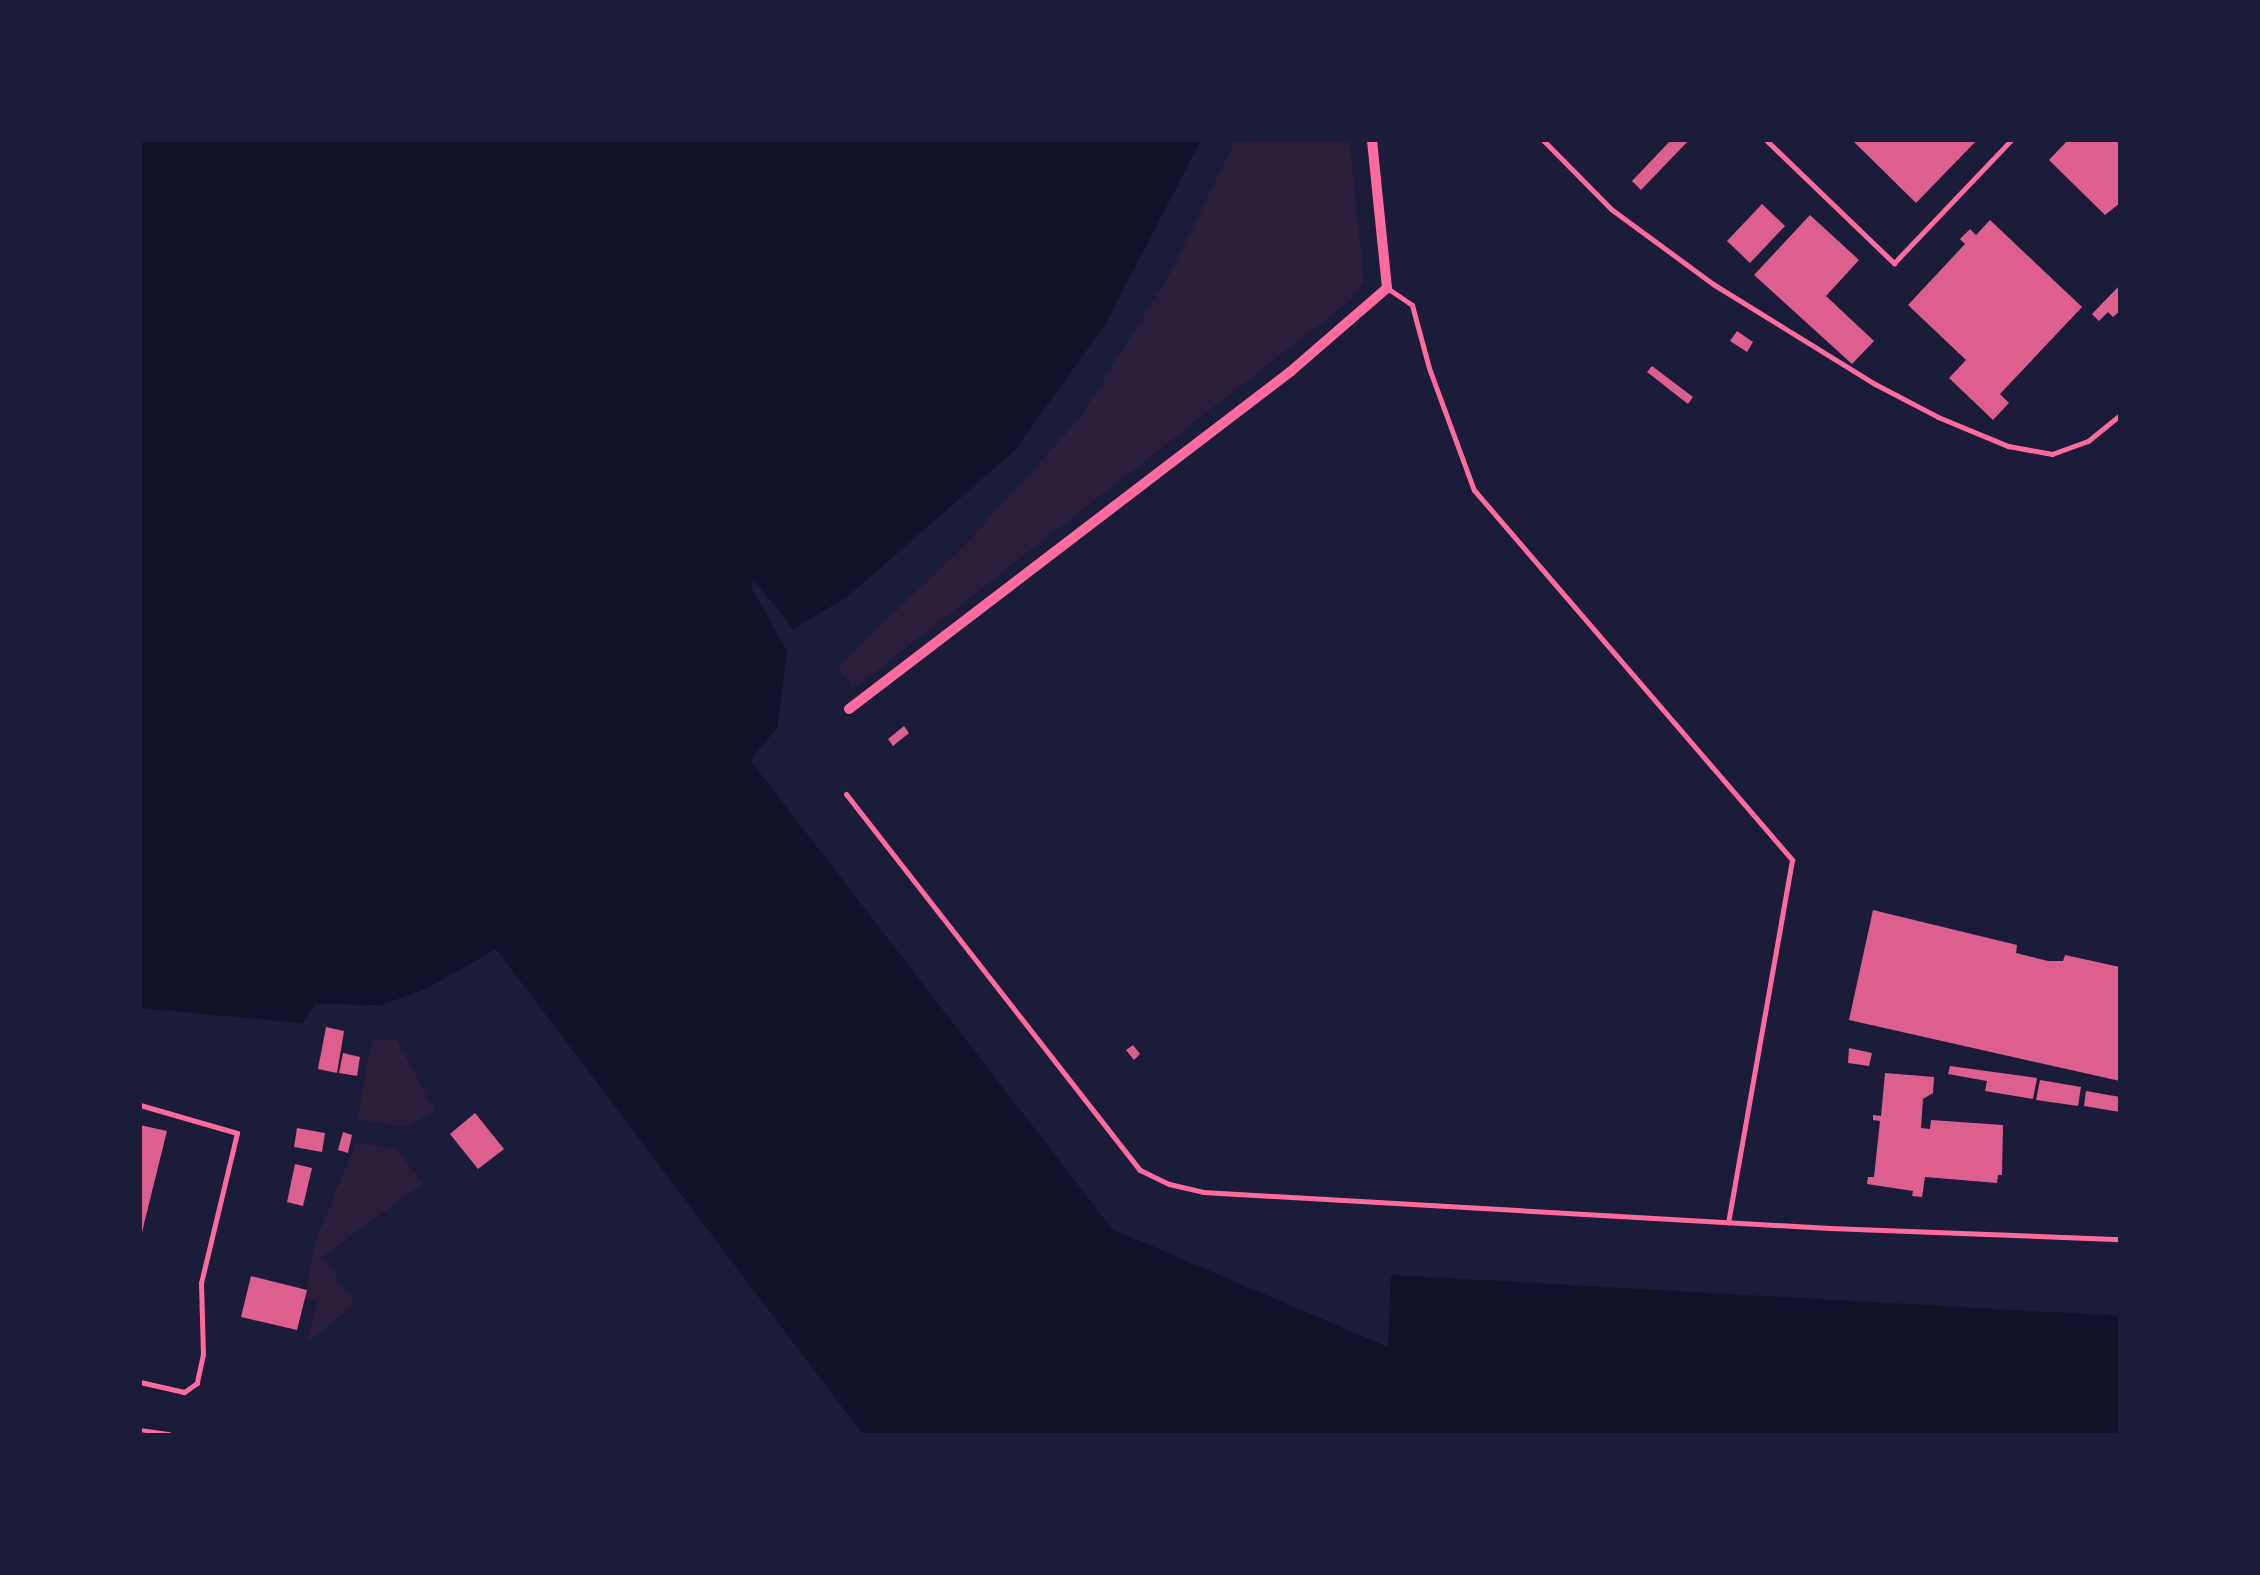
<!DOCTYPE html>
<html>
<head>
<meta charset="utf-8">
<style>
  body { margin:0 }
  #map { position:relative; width:2260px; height:1575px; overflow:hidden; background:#1b1b3a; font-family:"Noto Sans",sans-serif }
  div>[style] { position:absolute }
  .green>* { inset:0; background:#2a1e3b }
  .water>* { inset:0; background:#12122b }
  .building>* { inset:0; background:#dd5f8e }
  .path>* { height:4px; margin:-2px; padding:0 2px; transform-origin:2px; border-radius:2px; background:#ff6b9d }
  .service>* { height:5px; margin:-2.5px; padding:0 2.5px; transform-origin:2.5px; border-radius:2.5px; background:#ff6b9d }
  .minor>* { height:10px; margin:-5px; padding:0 5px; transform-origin:5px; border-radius:5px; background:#ff6b9d }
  span { translate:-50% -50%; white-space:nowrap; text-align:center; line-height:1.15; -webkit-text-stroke:8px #1b1b3a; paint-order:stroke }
  .frame { position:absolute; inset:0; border:142px solid #1b1b3a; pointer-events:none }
</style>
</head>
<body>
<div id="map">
  <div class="green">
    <i style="clip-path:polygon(1236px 140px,1349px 140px,1364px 281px,1353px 298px,853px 689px,838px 667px,966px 544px,1079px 419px,1167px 279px)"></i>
    <i style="clip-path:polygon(396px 1039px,435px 1111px,403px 1127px,357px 1119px,372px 1041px)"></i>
    <i style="clip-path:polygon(356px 1143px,396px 1149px,423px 1183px,323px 1256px,355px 1304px,307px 1342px,318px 1300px,305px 1298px,314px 1245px)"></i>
  </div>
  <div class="water">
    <i style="clip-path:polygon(140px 140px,1201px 140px,1105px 325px,1014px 451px,847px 597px,793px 629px,753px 579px,752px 589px,787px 651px,777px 728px,750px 760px,1112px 1229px,1388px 1347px,1391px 1275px,2120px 1316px,2120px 1435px,863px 1435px,496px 949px,426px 989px,381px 1005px,316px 1004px,302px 1023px,140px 1008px)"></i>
  </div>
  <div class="building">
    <i style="clip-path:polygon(1671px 140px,1689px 140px,1641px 190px,1632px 181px)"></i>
    <i style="clip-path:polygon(1852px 140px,1977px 140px,1916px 203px)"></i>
    <i style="clip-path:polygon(2068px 140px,2120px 140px,2120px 203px,2105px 215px,2049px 160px)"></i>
    <i style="clip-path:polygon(1762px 204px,1785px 226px,1750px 263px,1727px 241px)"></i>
    <i style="clip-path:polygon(1810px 215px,1859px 260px,1826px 296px,1874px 341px,1852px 364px,1754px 275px)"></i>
    <i style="clip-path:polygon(1990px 220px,2082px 307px,2000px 394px,2009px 403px,1993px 420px,1949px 378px,1966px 360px,1908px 305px,1965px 244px,1960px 239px,1970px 229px,1976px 235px)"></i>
    <i style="clip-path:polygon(2120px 285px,2120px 311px,2113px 317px,2108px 312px,2099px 321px,2092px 314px)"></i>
    <i style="clip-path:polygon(1737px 331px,1753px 342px,1747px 352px,1730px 341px)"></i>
    <i style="clip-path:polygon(1652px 366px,1693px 397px,1688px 404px,1647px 372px)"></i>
    <i style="clip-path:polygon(904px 726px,909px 733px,893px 746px,888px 739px)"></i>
    <i style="clip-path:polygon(1873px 910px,2017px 945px,2016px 953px,2048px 961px,2063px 961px,2065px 955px,2120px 967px,2120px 1081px,1849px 1020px)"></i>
    <i style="clip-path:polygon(326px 1027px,344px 1031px,337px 1073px,318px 1069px)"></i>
    <i style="clip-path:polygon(1133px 1045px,1140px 1054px,1134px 1060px,1126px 1050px)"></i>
    <i style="clip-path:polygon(1849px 1048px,1872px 1053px,1869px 1066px,1848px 1063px)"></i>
    <i style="clip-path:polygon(343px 1053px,360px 1057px,357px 1076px,339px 1073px)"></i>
    <i style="clip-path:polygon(1950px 1066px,2037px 1078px,2033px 1099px,1985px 1091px,1987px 1081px,1948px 1074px)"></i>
    <i style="clip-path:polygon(1885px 1073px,1934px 1077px,1933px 1093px,1923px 1099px,1921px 1128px,1930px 1129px,1931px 1120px,2003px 1125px,2002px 1175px,1998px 1175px,1997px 1183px,1925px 1177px,1922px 1197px,1912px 1196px,1913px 1191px,1867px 1184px,1868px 1177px,1874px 1177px,1880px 1121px,1873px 1120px,1873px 1115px,1881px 1116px)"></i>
    <i style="clip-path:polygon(2040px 1080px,2081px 1087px,2078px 1106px,2036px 1100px)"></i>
    <i style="clip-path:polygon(2086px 1091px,2120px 1097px,2120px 1112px,2084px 1106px)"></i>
    <i style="clip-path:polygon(475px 1113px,504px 1149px,478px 1169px,450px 1134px)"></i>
    <i style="clip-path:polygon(140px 1125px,167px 1131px,141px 1236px,140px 1236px)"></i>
    <i style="clip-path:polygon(297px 1128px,325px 1133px,322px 1152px,294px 1147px)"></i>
    <i style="clip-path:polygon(343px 1132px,352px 1135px,348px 1153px,338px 1150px)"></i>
    <i style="clip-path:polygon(295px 1164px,312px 1168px,303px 1206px,287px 1202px)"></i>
    <i style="clip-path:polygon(251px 1276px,307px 1290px,297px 1330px,241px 1317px)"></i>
  </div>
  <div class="path">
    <i style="left:140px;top:1430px;width:30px;rotate:8deg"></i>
  </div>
  <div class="service">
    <i style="left:1543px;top:140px;width:97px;rotate:45.4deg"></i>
    <i style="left:1611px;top:209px;width:127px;rotate:36.3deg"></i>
    <i style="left:1713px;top:284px;width:190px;rotate:31.7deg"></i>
    <i style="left:1875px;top:384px;width:71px;rotate:27.6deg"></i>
    <i style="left:1938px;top:417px;width:76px;rotate:22.5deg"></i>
    <i style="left:2008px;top:446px;width:45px;rotate:10.3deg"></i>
    <i style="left:2052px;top:454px;width:38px;rotate:-20deg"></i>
    <i style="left:2088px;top:441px;width:41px;rotate:-39.1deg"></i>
    <i style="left:1766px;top:140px;width:178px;rotate:43.9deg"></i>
    <i style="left:1894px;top:263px;width:170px;rotate:-46.4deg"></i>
    <i style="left:1387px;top:288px;width:30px;rotate:34deg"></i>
    <i style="left:1412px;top:305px;width:65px;rotate:74.9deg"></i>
    <i style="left:1429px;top:368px;width:130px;rotate:69.8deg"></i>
    <i style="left:1474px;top:490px;width:488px;rotate:49.3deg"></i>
    <i style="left:1792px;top:860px;width:368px;rotate:100deg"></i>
    <i style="left:846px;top:794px;width:477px;rotate:52deg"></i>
    <i style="left:1140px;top:1170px;width:32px;rotate:26deg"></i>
    <i style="left:1169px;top:1184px;width:35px;rotate:13deg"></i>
    <i style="left:1203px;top:1192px;width:628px;rotate:3.29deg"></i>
    <i style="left:1830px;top:1228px;width:290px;rotate:2.2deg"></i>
    <i style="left:140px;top:1105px;width:101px;rotate:16.1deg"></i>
    <i style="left:237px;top:1133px;width:154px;rotate:103.5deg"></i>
    <i style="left:201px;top:1283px;width:71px;rotate:88.4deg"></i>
    <i style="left:203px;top:1354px;width:30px;rotate:102deg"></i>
    <i style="left:197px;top:1383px;width:16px;rotate:145deg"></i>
    <i style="left:184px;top:1392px;width:45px;rotate:-167.2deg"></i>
  </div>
  <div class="minor">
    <i style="left:849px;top:709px;width:555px;rotate:-37.39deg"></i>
    <i style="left:1290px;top:372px;width:128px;rotate:-40.9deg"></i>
    <i style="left:1387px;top:288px;width:149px;rotate:-95.8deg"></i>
  </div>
  <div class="frame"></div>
</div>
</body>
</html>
